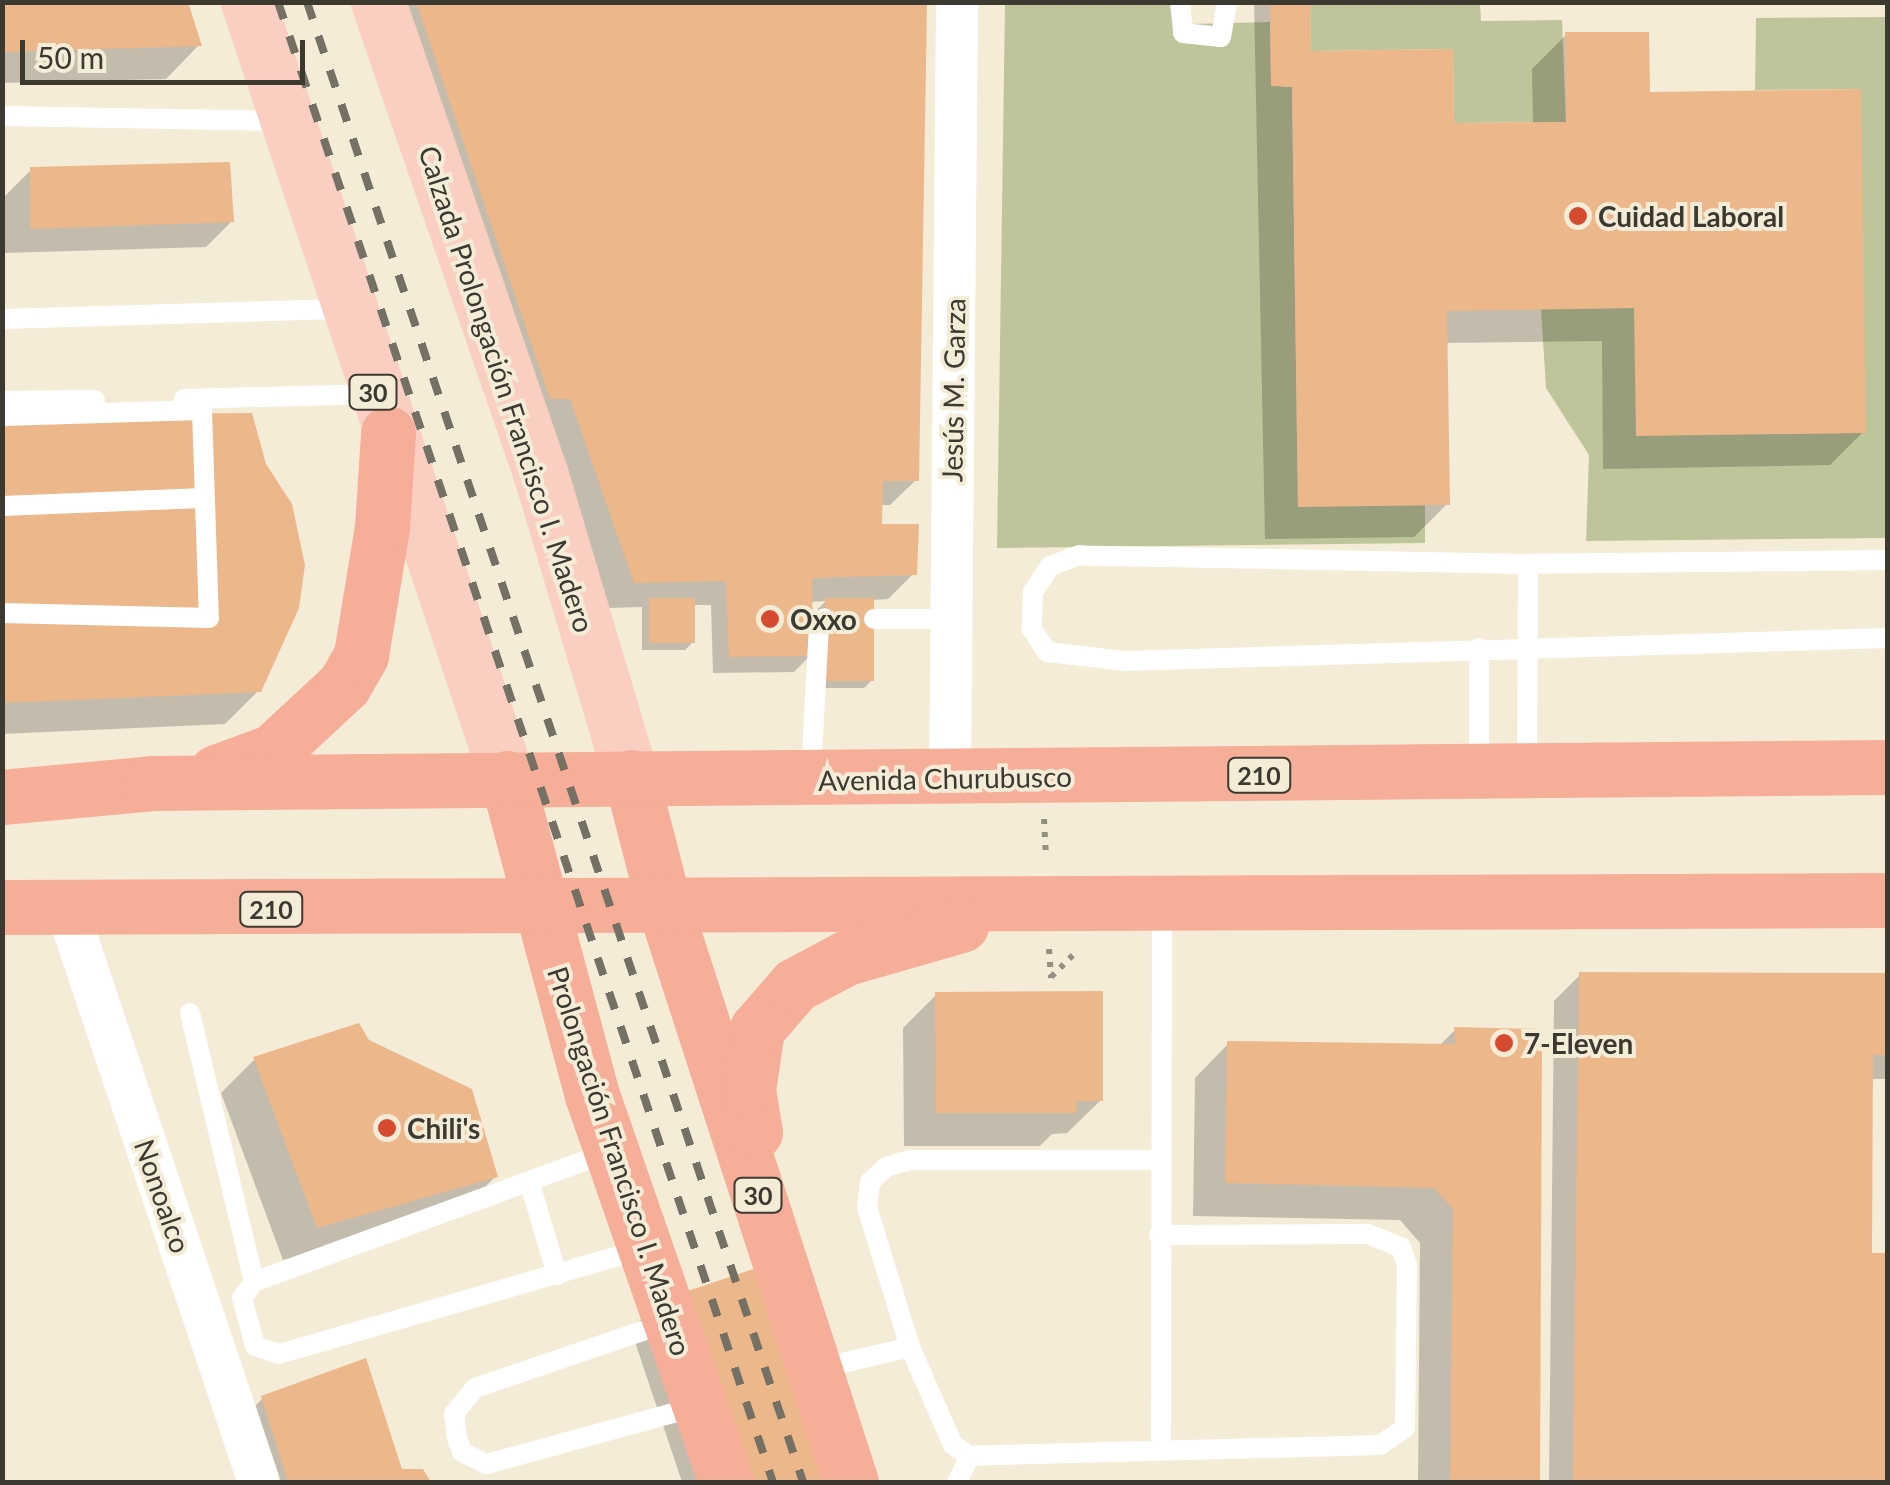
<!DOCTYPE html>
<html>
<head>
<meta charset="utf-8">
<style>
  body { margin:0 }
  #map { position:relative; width:1890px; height:1485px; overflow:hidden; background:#f4ecd7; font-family:Lato,sans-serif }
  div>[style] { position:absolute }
  .green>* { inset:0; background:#bfc59b }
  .shadow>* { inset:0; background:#0003 }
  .building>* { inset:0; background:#ecb78b }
  .path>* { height:6px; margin-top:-3px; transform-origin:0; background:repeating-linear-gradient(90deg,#958f81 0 5px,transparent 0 13px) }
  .lane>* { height:20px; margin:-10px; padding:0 10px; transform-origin:10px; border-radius:10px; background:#fff }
  .street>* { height:42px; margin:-21px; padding:0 21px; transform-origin:21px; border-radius:21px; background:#fff }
  .primary>* { height:55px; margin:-27.5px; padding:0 27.5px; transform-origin:27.5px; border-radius:27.5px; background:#facec1 }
  .highway>* { height:55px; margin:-27.5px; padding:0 27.5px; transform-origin:27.5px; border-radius:27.5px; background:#f6ae98 }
  .rail>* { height:8px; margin-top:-4px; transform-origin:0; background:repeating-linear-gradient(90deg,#747064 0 18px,transparent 0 36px) }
  .dots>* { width:28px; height:28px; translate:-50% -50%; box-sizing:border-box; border:5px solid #f4ecd7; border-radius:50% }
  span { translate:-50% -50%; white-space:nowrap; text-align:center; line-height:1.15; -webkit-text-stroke:8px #f4ecd7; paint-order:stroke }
  .shield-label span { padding:2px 8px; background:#f4ecd7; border:2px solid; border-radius:8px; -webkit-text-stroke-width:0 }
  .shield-label { font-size:25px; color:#3c3931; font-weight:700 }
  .poi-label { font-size:28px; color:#3c3931; font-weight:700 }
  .left { translate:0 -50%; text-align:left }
  .street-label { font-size:28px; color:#3c3931 }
  .frame { position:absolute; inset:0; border:5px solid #3c3931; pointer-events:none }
  .scale { position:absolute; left:20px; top:40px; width:285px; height:45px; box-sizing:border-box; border:5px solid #3c3931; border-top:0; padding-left:12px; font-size:30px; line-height:35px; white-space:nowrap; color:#3c3931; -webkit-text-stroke:8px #f4ecd7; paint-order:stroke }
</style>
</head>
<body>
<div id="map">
  <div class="green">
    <i style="clip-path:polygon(1005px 3px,1188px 3px,1189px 24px,1270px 22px,1271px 85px,1292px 87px,1298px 506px,1425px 505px,1425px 543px,997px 548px)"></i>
    <i style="clip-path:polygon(1310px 3px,1480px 3px,1481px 21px,1562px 20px,1566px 122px,1454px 123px,1453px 49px,1311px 51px)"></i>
    <i style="clip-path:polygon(1887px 17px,1887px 538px,1586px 541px,1589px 455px,1546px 388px,1541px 309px,1634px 308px,1861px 89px,1755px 90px,1756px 18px)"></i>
  </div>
  <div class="shadow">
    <i style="clip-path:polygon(2px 2px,199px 45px,166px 79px,2px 83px)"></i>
    <i style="clip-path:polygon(383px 2px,925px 2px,916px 480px,890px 505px,880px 505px,880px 527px,914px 573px,888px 599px,872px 600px,872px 680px,864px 688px,819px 688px,818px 609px,826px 601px,810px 602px,811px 655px,794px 672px,713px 673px,711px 605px,693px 605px,693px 642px,685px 650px,642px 650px,642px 607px,609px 608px)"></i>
    <i style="clip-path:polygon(1254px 2px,1307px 2px,1308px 50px,1452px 126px,1533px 125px,1532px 69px,1566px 35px,1648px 94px,1863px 432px,1830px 465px,1603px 469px,1602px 341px,1445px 343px,1447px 504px,1414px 537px,1265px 539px)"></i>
    <i style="clip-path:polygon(31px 170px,232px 221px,206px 247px,5px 253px,5px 196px)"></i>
    <i style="clip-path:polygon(2px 417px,259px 690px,225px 724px,2px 734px)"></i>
    <i style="clip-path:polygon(1580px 975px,1888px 975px,1888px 1079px,1871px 1079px,1869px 1256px,1888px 1256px,1888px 1482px,1549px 1482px,1554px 1001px)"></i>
    <i style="clip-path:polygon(936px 995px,1101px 1100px,1067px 1133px,1052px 1134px,1040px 1146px,904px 1146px,903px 1028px)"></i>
    <i style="clip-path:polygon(1455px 1030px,1539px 1032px,1538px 1482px,1418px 1482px,1420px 1243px,1400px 1220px,1193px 1216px,1195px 1078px,1228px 1044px,1438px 1047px)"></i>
    <i style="clip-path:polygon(367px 1042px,495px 1177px,462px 1210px,283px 1260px,221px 1093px,254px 1060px)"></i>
    <i style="clip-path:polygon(656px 1304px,855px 1482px,682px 1482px,631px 1330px)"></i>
    <i style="clip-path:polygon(263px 1398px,400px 1471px,422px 1471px,428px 1482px,244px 1482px,229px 1432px)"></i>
  </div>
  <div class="building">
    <i style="clip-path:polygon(2px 2px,188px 2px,202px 46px,2px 52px)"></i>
    <i style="clip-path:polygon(416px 2px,927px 2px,919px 481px,883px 481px,882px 524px,919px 524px,917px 575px,812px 578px,813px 656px,729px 657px,726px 581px,634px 583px,570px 399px,550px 399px)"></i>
    <i style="clip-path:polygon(1270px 2px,1310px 2px,1311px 51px,1453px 49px,1454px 123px,1566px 122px,1565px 32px,1649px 32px,1650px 92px,1861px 89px,1866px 433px,1636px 436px,1634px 308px,1447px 311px,1450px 505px,1298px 507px,1292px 87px,1271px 86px)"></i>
    <i style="clip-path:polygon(230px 162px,234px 222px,30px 229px,30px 167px)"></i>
    <i style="clip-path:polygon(252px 413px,266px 464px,292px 504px,305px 565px,299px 608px,261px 692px,2px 703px,2px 415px)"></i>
    <i style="clip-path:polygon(649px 598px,695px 598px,695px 643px,649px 643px)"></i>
    <i style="clip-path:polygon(825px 598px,874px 598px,874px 681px,826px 681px)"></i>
    <i style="clip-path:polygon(1579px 972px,1888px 973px,1888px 1055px,1873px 1055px,1872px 1253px,1888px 1253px,1888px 1482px,1573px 1482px)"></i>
    <i style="clip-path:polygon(1103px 991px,1103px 1101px,1077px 1101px,1076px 1113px,936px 1113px,935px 992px)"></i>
    <i style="clip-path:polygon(359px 1023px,369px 1040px,472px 1089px,498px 1177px,317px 1228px,253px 1057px)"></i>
    <i style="clip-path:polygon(1454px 1027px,1542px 1029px,1540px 1482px,1450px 1482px,1453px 1209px,1434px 1188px,1225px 1183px,1227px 1041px,1455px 1044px)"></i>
    <i style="clip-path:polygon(783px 1259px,858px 1482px,716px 1482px,655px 1302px)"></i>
    <i style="clip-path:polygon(366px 1358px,402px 1469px,423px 1469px,431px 1482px,288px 1482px,261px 1396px)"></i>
  </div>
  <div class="path">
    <i style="left:1044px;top:819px;width:38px;rotate:87deg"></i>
    <i style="left:1049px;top:949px;width:29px;rotate:86deg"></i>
    <i style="left:1051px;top:977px;width:38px;rotate:-45deg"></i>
  </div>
  <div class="lane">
    <i style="left:1180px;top:2px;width:31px;rotate:84deg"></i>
    <i style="left:1183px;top:33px;width:38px;rotate:6deg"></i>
    <i style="left:1221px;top:37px;width:36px;rotate:-80deg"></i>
    <i style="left:2px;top:116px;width:284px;rotate:1deg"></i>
    <i style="left:2px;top:319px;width:343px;rotate:-1.7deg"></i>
    <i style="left:184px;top:399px;width:190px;rotate:-1.5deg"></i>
    <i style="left:2px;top:401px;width:93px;rotate:-0.6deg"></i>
    <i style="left:2px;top:416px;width:200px;rotate:-1.7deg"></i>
    <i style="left:202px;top:410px;width:208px;rotate:88.1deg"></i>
    <i style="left:209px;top:618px;width:207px;rotate:-178.6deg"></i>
    <i style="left:2px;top:506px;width:202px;rotate:-2.3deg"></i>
    <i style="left:1888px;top:560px;width:360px;rotate:179.4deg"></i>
    <i style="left:1528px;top:564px;width:449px;rotate:-178.9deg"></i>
    <i style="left:1079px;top:555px;width:31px;rotate:159deg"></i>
    <i style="left:1050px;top:566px;width:31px;rotate:123deg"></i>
    <i style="left:1033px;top:592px;width:37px;rotate:92deg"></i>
    <i style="left:1032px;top:629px;width:27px;rotate:57deg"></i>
    <i style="left:1047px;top:652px;width:79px;rotate:6.6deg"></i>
    <i style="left:1125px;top:661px;width:763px;rotate:-1.73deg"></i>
    <i style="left:874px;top:619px;width:77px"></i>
    <i style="left:1479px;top:648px;width:123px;rotate:90deg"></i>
    <i style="left:1527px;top:767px;width:203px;rotate:-89.7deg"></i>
    <i style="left:811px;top:773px;width:149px;rotate:-86.9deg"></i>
    <i style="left:819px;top:624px;width:8px;rotate:-45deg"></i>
    <i style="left:190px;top:1013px;width:277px;rotate:76.6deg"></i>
    <i style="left:609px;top:1152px;width:378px;rotate:159.9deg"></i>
    <i style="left:254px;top:1282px;width:20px;rotate:127deg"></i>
    <i style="left:242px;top:1298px;width:50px;rotate:74.8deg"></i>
    <i style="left:255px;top:1346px;width:25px;rotate:18deg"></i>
    <i style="left:279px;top:1354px;width:379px;rotate:-16.1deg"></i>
    <i style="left:530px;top:1184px;width:95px;rotate:73.5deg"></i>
    <i style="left:1159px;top:1235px;width:209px;rotate:-0.3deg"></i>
    <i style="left:1368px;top:1234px;width:35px;rotate:22deg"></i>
    <i style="left:1401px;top:1247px;width:19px;rotate:72deg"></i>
    <i style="left:1407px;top:1265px;width:163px;rotate:90.7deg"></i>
    <i style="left:1405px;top:1428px;width:30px;rotate:146deg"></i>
    <i style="left:1380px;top:1445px;width:410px;rotate:178.5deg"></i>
    <i style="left:970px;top:1456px;width:20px;rotate:-147deg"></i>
    <i style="left:953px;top:1445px;width:107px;rotate:-113.7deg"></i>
    <i style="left:910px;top:1347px;width:146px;rotate:-107.1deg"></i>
    <i style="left:867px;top:1207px;width:25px;rotate:-83deg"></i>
    <i style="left:870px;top:1182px;width:22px;rotate:-43deg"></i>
    <i style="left:886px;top:1167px;width:25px;rotate:-16deg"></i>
    <i style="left:910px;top:1160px;width:250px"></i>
    <i style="left:669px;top:1322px;width:205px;rotate:161.2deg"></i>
    <i style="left:475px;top:1388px;width:33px;rotate:129deg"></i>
    <i style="left:454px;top:1414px;width:24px;rotate:83deg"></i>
    <i style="left:457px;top:1438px;width:15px;rotate:70deg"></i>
    <i style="left:462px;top:1452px;width:28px;rotate:26deg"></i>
    <i style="left:487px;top:1464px;width:220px;rotate:-15.3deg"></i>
    <i style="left:817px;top:1369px;width:96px;rotate:-13.3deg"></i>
    <i style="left:1161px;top:1450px;width:543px;rotate:-89.89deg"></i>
    <i style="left:957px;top:1482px;width:29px;rotate:-63deg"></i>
  </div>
  <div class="street">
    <i style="left:950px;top:778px;width:776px;rotate:-89.48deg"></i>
    <i style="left:67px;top:909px;width:604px;rotate:71.48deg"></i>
  </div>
  <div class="primary">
    <i style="left:248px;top:2px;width:818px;rotate:71.54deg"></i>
    <i style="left:378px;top:2px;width:497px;rotate:71deg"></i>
    <i style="left:540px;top:472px;width:318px;rotate:73.4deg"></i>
  </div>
  <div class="highway">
    <i style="left:216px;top:772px;width:61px;rotate:-20.2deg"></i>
    <i style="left:273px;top:751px;width:97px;rotate:-42.9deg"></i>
    <i style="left:344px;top:685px;width:34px;rotate:-60deg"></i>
    <i style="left:361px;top:655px;width:130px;rotate:-80.7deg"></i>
    <i style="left:382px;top:527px;width:94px;rotate:-86.3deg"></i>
    <i style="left:631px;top:777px;width:135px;rotate:75.5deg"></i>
    <i style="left:665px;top:908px;width:603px;rotate:72.05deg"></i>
    <i style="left:507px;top:778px;width:328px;rotate:75deg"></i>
    <i style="left:592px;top:1095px;width:410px;rotate:70.9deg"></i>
    <i style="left:2px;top:797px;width:151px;rotate:-5.3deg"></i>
    <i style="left:152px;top:783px;width:1736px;rotate:-0.53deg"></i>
    <i style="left:2px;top:907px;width:1886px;rotate:-0.21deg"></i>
    <i style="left:755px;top:1132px;width:43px;rotate:-99.5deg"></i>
    <i style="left:748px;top:1090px;width:62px;rotate:-81.6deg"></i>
    <i style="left:757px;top:1029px;width:58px;rotate:-49.2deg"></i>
    <i style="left:795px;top:985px;width:58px;rotate:-27.9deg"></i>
    <i style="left:846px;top:958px;width:120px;rotate:-16deg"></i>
  </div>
  <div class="rail">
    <i style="left:278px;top:2px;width:1561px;rotate:71.51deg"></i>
    <i style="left:307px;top:2px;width:1561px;rotate:71.47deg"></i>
  </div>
  <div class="dots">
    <i style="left:1578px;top:216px;background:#d64a2f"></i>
    <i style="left:770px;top:619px;background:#d64a2f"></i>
    <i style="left:1504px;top:1043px;background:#d64a2f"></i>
    <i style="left:387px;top:1128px;background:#d64a2f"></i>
  </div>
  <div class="shield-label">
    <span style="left:373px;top:392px">30</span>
    <span style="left:1259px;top:775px">210</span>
    <span style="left:271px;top:909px">210</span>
    <span style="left:758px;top:1195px">30</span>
  </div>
  <div class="poi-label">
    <span class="left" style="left:1598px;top:216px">Cuidad Laboral</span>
    <span class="left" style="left:790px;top:619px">Oxxo</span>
    <span class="left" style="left:1524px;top:1043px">7-Eleven</span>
    <span class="left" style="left:407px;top:1128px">Chili's</span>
  </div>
  <div class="street-label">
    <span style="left:507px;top:389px;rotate:72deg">Calzada Prolongación Francisco I. Madero</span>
    <span style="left:953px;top:390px;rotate:-89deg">Jesús M. Garza</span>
    <span style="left:945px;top:778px;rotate:-1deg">Avenida Churubusco</span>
    <span style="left:620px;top:1161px;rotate:72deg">Prolongación Francisco I. Madero</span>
    <span style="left:163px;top:1196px;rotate:71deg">Nonoalco</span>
  </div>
  <div class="frame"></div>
  <div class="scale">50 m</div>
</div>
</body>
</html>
